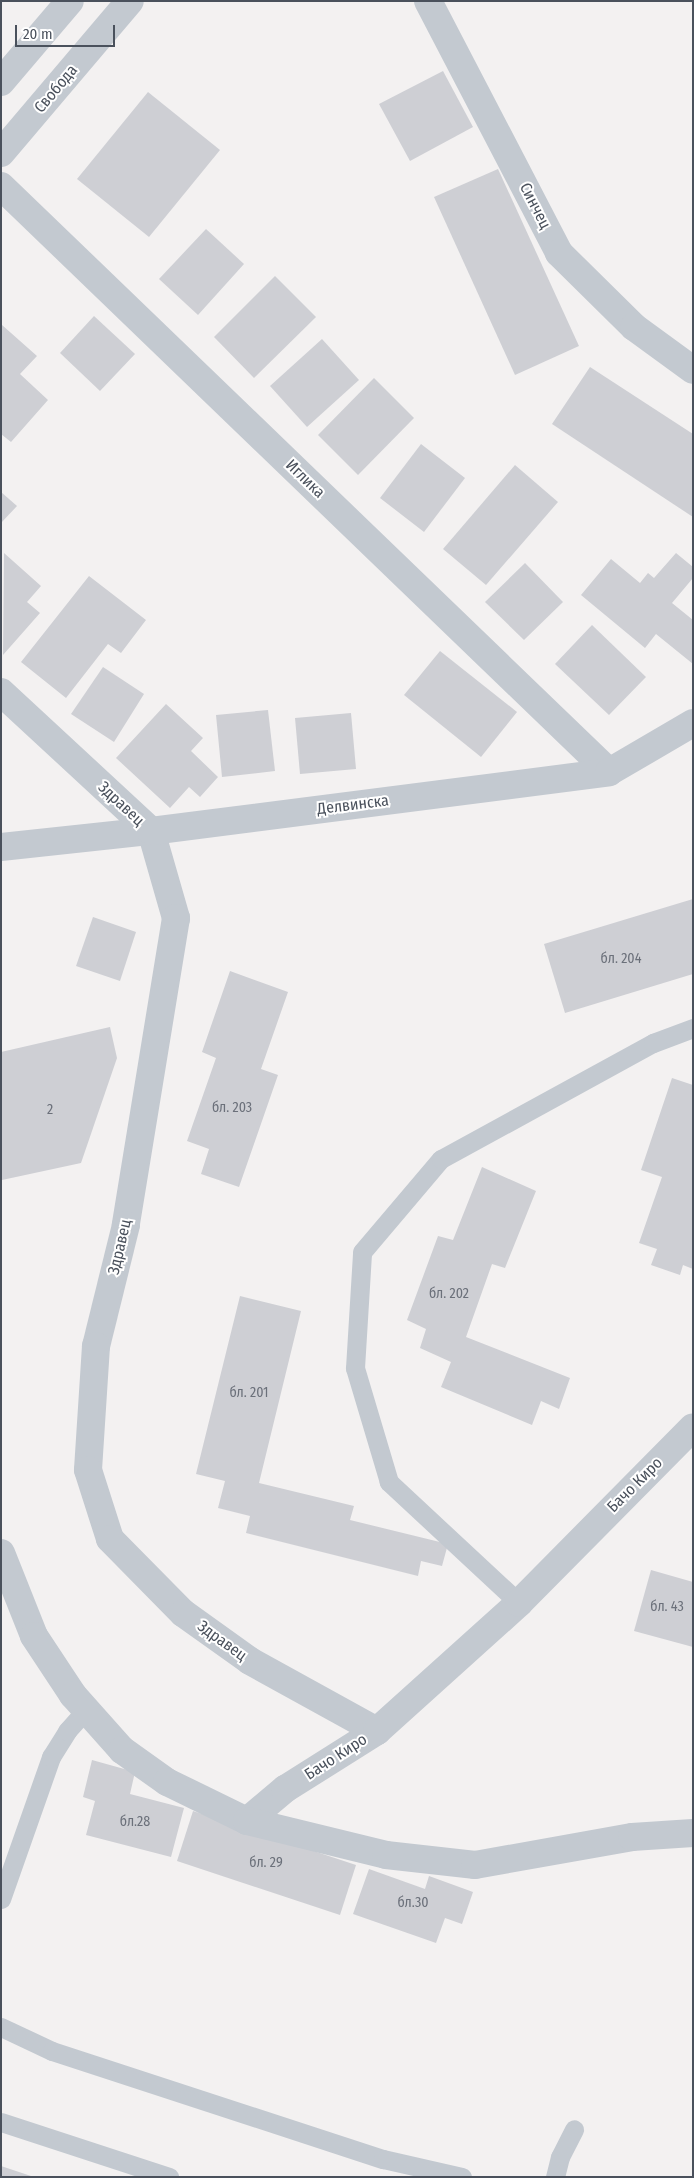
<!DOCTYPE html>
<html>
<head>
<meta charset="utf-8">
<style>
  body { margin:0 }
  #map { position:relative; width:694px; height:2178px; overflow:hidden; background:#f3f1f1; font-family:"Fira Sans Condensed",sans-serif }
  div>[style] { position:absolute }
  .building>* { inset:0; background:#cecfd4 }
  .service>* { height:19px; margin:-9.5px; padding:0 9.5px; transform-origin:9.5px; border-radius:9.5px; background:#c3c9d0 }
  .minor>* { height:28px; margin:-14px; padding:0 14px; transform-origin:14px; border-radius:14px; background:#c3c9d0 }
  span { translate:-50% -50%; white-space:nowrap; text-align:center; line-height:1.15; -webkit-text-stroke:4px #fff; paint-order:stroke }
  .number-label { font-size:14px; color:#6b707a }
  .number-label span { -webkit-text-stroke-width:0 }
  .street-label { font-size:16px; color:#4a515c }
  .frame { position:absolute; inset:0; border:2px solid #4a515c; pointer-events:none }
  .scale { position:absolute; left:15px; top:25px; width:100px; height:22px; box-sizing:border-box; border:2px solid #4a515c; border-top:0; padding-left:6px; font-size:15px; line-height:18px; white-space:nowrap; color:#4a515c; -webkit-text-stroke:4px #fff; paint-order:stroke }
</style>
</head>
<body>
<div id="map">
  <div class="building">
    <i style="clip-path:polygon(443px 71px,473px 127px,410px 161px,379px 104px)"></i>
    <i style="clip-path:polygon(148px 92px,220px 150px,149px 237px,77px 179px)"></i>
    <i style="clip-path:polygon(498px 169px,579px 346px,515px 375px,434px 197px)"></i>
    <i style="clip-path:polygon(206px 229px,244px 264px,198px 315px,159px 279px)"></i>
    <i style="clip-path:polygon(275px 276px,316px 317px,254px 378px,214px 337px)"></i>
    <i style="clip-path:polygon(94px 316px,135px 354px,100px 391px,60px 353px)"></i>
    <i style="clip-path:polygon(2px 325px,37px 356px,20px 374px,48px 400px,11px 442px,1px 434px)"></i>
    <i style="clip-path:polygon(322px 339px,359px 380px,307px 427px,270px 386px)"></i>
    <i style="clip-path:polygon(590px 367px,693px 434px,693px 517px,552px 424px)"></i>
    <i style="clip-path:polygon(374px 378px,414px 418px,358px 475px,318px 435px)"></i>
    <i style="clip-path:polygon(421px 444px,465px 478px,424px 532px,380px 498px)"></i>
    <i style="clip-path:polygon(515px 465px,558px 502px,486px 585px,443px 549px)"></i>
    <i style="clip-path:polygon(1px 492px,17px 506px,1px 523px)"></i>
    <i style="clip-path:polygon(4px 553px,41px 586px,27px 602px,40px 613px,3px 655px)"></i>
    <i style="clip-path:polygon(676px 553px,693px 567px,693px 578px,672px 603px,693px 620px,693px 664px,656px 634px,645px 648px,581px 595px,611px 559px,640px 583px,648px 573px,654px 578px)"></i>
    <i style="clip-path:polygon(525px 563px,563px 602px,524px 640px,485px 602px)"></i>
    <i style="clip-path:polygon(89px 576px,146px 620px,121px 653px,108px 644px,66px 698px,21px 662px)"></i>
    <i style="clip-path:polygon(592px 625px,646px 677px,609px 715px,555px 664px)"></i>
    <i style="clip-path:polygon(440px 651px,517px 712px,481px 757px,404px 695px)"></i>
    <i style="clip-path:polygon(103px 667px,144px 694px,114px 742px,71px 714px)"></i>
    <i style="clip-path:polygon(166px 704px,203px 738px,191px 751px,218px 777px,200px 797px,189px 787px,170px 808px,116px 758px)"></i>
    <i style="clip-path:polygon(268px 710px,275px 771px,222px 777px,216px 715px)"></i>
    <i style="clip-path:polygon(351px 713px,356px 769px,300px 774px,295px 718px)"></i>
    <i style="clip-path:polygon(693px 899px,693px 974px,565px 1013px,544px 944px)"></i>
    <i style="clip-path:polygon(93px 917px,136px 932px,120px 981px,76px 966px)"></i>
    <i style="clip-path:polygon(230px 971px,288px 992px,261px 1069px,278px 1075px,239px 1187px,201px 1174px,209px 1149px,187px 1141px,216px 1058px,202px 1052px)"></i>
    <i style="clip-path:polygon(110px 1027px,117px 1058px,81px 1163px,2px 1180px,1px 1052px)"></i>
    <i style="clip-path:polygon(672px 1078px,693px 1085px,693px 1269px,683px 1265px,680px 1275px,651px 1265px,657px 1249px,639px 1243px,662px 1177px,641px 1170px)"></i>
    <i style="clip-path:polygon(482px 1167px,536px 1191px,505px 1268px,492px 1264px,466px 1337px,570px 1378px,559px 1409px,541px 1401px,532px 1425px,441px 1387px,451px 1362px,420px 1348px,426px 1329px,407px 1320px,438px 1236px,453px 1240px)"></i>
    <i style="clip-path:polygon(240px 1296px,301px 1311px,259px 1483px,354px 1506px,350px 1520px,448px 1544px,442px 1566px,421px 1561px,418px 1576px,246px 1533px,250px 1516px,218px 1508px,225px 1481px,196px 1474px)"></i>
    <i style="clip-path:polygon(651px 1570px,693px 1582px,693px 1647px,634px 1631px)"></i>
    <i style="clip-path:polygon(92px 1760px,135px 1772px,130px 1794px,184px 1808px,171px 1857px,86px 1835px,95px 1801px,83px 1797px)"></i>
    <i style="clip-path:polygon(193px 1811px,356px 1865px,340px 1915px,177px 1861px)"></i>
    <i style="clip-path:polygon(369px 1869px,425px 1889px,429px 1876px,473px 1892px,462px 1924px,445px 1918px,436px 1943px,353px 1914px)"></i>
    <i style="clip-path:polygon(1px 2166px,31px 2176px,31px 2177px,1px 2177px)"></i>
  </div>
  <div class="service">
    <i style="left:519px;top:1603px;width:178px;rotate:-137.1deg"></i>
    <i style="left:389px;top:1482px;width:119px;rotate:-106.6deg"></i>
    <i style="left:355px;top:1368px;width:116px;rotate:-86.5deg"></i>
    <i style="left:362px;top:1252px;width:122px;rotate:-49.7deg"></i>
    <i style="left:441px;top:1159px;width:242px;rotate:-28.7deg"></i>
    <i style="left:653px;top:1043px;width:43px;rotate:-20.6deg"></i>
    <i style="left:1px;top:1899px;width:151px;rotate:-70.6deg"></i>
    <i style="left:51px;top:1757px;width:31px;rotate:-58deg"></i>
    <i style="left:67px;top:1731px;width:28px;rotate:-48deg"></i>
    <i style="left:1px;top:2027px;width:56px;rotate:25.2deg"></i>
    <i style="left:52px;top:2051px;width:348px;rotate:18.1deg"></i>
    <i style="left:383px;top:2159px;width:81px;rotate:12.8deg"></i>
    <i style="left:1px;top:2122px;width:177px;rotate:18.1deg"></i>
    <i style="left:555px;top:2177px;width:21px;rotate:-76deg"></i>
    <i style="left:560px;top:2157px;width:31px;rotate:-63deg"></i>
  </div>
  <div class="minor">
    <i style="left:428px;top:1px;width:284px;rotate:62.5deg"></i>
    <i style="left:559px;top:253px;width:105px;rotate:44.6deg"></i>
    <i style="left:634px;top:327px;width:73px;rotate:36.1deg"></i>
    <i style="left:1px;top:82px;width:106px;rotate:-49.6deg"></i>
    <i style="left:1px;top:153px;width:199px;rotate:-49.7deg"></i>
    <i style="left:1px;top:186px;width:844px;rotate:43.94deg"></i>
    <i style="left:1px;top:692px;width:205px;rotate:42.8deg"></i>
    <i style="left:151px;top:831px;width:91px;rotate:74deg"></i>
    <i style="left:176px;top:918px;width:311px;rotate:99.3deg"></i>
    <i style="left:126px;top:1225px;width:125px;rotate:103.9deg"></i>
    <i style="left:96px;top:1346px;width:124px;rotate:93.7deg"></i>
    <i style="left:88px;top:1470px;width:72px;rotate:72.3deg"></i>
    <i style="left:110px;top:1539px;width:104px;rotate:45.4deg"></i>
    <i style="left:183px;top:1613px;width:82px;rotate:35.6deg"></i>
    <i style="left:250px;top:1661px;width:145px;rotate:28.9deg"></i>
    <i style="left:1px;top:847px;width:151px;rotate:-6.1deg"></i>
    <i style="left:151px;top:831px;width:462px;rotate:-7.3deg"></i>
    <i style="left:609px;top:772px;width:97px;rotate:-30.3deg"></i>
    <i style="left:1px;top:1553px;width:89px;rotate:68.3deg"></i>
    <i style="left:34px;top:1636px;width:71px;rotate:56.5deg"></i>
    <i style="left:73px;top:1695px;width:74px;rotate:48.3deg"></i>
    <i style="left:122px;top:1750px;width:55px;rotate:35.4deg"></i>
    <i style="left:167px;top:1782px;width:89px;rotate:26deg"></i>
    <i style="left:247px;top:1821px;width:50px;rotate:-40.1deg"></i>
    <i style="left:285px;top:1789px;width:109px;rotate:-32.2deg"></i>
    <i style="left:377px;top:1731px;width:191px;rotate:-42deg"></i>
    <i style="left:519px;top:1603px;width:247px;rotate:-45.3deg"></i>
    <i style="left:247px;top:1821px;width:143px;rotate:13.7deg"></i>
    <i style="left:386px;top:1855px;width:90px;rotate:6.4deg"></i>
    <i style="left:475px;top:1865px;width:159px;rotate:-10.1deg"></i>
    <i style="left:632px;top:1837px;width:61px;rotate:-3.8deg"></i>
  </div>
  <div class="number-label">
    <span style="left:621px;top:959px">бл. 204</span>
    <span style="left:232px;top:1108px">бл. 203</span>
    <span style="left:50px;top:1110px">2</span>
    <span style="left:449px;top:1294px">бл. 202</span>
    <span style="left:249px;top:1393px">бл. 201</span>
    <span style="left:667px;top:1607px">бл. 43</span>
    <span style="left:135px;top:1822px">бл.28</span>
    <span style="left:266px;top:1863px">бл. 29</span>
    <span style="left:413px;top:1903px">бл.30</span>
  </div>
  <div class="street-label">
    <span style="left:56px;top:89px;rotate:-50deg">Свобода</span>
    <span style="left:535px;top:206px;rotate:63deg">Синчец</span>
    <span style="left:305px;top:479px;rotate:44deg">Иглика</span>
    <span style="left:121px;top:804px;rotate:43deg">Здравец</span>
    <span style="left:353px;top:805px;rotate:-7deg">Делвинска</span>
    <span style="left:120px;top:1247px;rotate:-77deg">Здравец</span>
    <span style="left:635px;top:1485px;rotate:-45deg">Бачо Киро</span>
    <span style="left:222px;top:1641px;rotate:36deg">Здравец</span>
    <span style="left:336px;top:1757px;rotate:-33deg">Бачо Киро</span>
  </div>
  <div class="frame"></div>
  <div class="scale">20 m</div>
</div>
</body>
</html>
